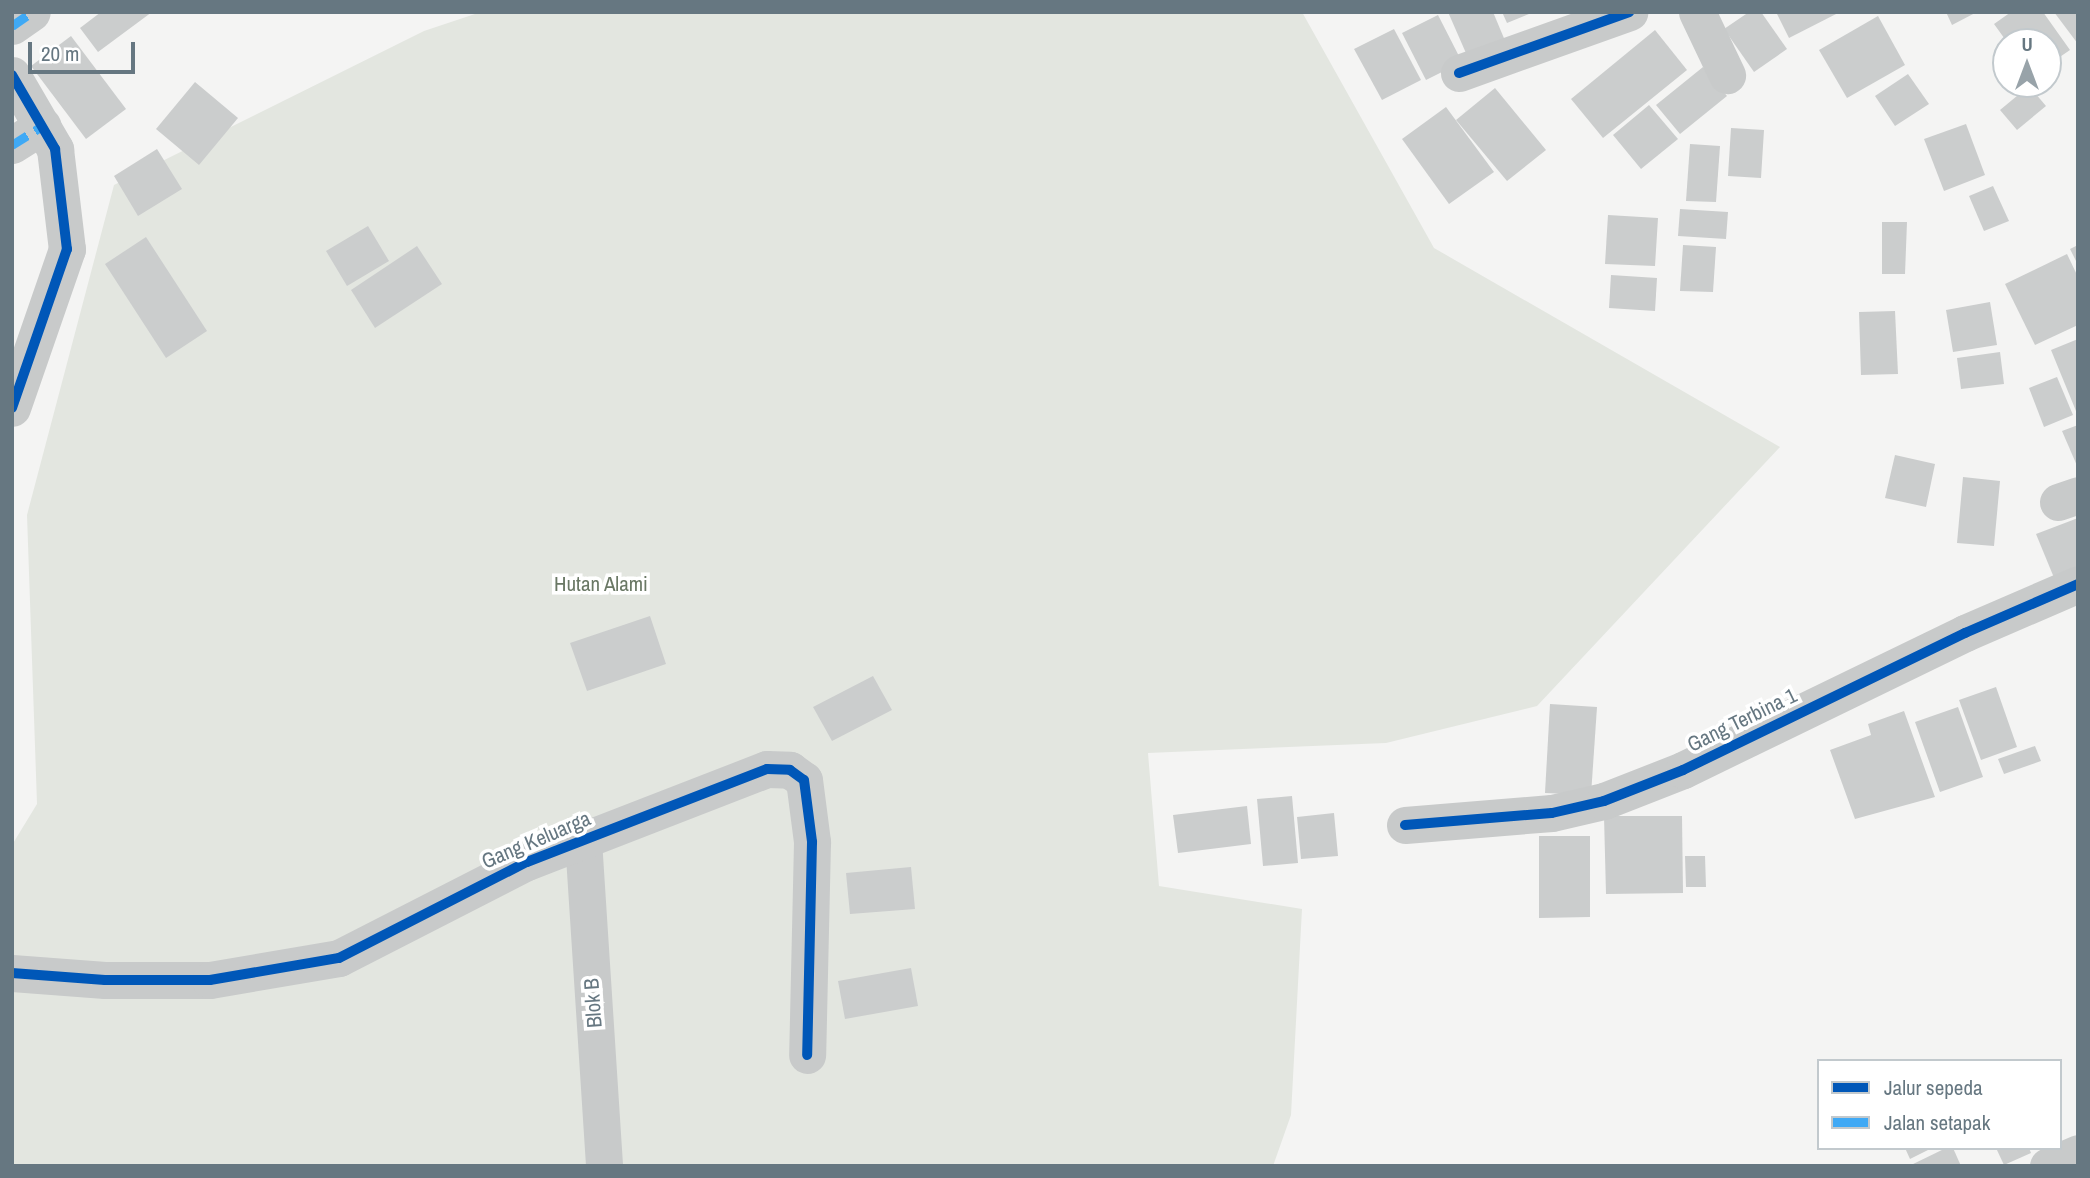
<!DOCTYPE html>
<html>
<head>
<meta charset="utf-8">
<style>
  body { margin:0 }
  #map { position:relative; width:2090px; height:1178px; overflow:hidden; background:#f4f4f3; font-family:"Archivo Narrow",sans-serif }
  div>[style] { position:absolute }
  .green>* { inset:0; background:#e3e6e0 }
  .building>* { inset:0; background:#cbcdcd }
  .minor>* { height:37px; margin:-18.5px; padding:0 18.5px; transform-origin:18.5px; border-radius:18.5px; background:#c8caca }
  .quiet>* { height:9px; margin-top:-4.5px; transform-origin:0; background:repeating-linear-gradient(90deg,#3fa9f5 0 18px,transparent 0 27px) }
  .cycleway>* { height:10px; margin:-5px; padding:0 5px; transform-origin:5px; border-radius:5px; background:#0057b8 }
  span { translate:-50% -50%; white-space:nowrap; text-align:center; line-height:1.15; -webkit-text-stroke:7px #fff; paint-order:stroke }
  .park-label { font-size:21px; color:#6a7865 }
  .street-label { font-size:21px; color:#667781 }
  .frame { position:absolute; inset:0; border:14px solid #667781; pointer-events:none }
  .legend { position:absolute; left:1817px; top:1059px; width:245px; height:91px; box-sizing:border-box; background:#fff; border:2px solid #c2c9cd; margin:0; padding:9px 12px; list-style:none; font-size:21px; color:#667781 }
  .legend li { display:flex; align-items:center; gap:14px; height:35px }
  .legend b { width:35px; border:2px solid #c2c9cd }
  .north { position:absolute; left:1992px; top:28px; width:70px; height:70px; box-sizing:border-box; background:#fff; border:2px solid #c2c9cd; border-radius:50%; rotate:0deg; font-size:19px; font-weight:700; line-height:28px; text-align:center; color:#667781 }
  .north::after { content:''; display:block; margin:auto; width:24px; height:32px; background:#98a3a9; clip-path:polygon(50% 0,100% 100%,50% 72%,0 100%) }
  .scale { position:absolute; left:28px; top:42px; width:107px; height:32px; box-sizing:border-box; border:4px solid #667781; border-top:0; padding-left:9px; font-size:21px; line-height:24px; white-space:nowrap; color:#667781; -webkit-text-stroke:5px #fff; paint-order:stroke }
</style>
</head>
<body>
<div id="map">
  <div class="green">
    <i style="clip-path:polygon(481px 12px,1302px 12px,1434px 248px,1780px 447px,1537px 706px,1386px 743px,1148px 753px,1159px 886px,1302px 909px,1291px 1115px,1273px 1166px,12px 1166px,12px 845px,37px 804px,27px 515px,114px 185px,424px 31px)"></i>
  </div>
  <div class="building">
    <i style="clip-path:polygon(101px 12px,152px 12px,98px 52px,80px 28px)"></i>
    <i style="clip-path:polygon(1448px 12px,1493px 12px,1506px 43px,1469px 60px)"></i>
    <i style="clip-path:polygon(1502px 12px,1534px 12px,1507px 23px)"></i>
    <i style="clip-path:polygon(1749px 12px,1761px 12px,1787px 49px,1754px 72px,1724px 29px)"></i>
    <i style="clip-path:polygon(1776px 12px,1840px 12px,1789px 38px)"></i>
    <i style="clip-path:polygon(1946px 12px,1977px 12px,1952px 25px)"></i>
    <i style="clip-path:polygon(2011px 12px,2043px 12px,2070px 50px,2048px 65px,2048px 42px,2007px 42px,1994px 24px)"></i>
    <i style="clip-path:polygon(2054px 12px,2078px 12px,2078px 44px)"></i>
    <i style="clip-path:polygon(1438px 15px,1462px 62px,1426px 80px,1402px 33px)"></i>
    <i style="clip-path:polygon(1878px 16px,1905px 65px,1847px 98px,1819px 50px)"></i>
    <i style="clip-path:polygon(1394px 29px,1421px 80px,1382px 100px,1354px 49px)"></i>
    <i style="clip-path:polygon(1655px 30px,1687px 70px,1603px 138px,1571px 99px)"></i>
    <i style="clip-path:polygon(71px 36px,126px 109px,86px 139px,31px 66px)"></i>
    <i style="clip-path:polygon(1703px 67px,1727px 96px,1680px 134px,1656px 105px)"></i>
    <i style="clip-path:polygon(1908px 74px,1929px 104px,1895px 126px,1875px 96px)"></i>
    <i style="clip-path:polygon(195px 82px,238px 118px,199px 165px,156px 129px)"></i>
    <i style="clip-path:polygon(2029px 86px,2046px 106px,2017px 130px,2000px 110px)"></i>
    <i style="clip-path:polygon(1495px 88px,1546px 150px,1507px 181px,1456px 120px)"></i>
    <i style="clip-path:polygon(1649px 105px,1678px 139px,1641px 169px,1613px 135px)"></i>
    <i style="clip-path:polygon(1446px 107px,1494px 172px,1449px 204px,1402px 139px)"></i>
    <i style="clip-path:polygon(1966px 124px,1985px 175px,1944px 191px,1924px 139px)"></i>
    <i style="clip-path:polygon(1731px 128px,1764px 130px,1761px 178px,1728px 176px)"></i>
    <i style="clip-path:polygon(1690px 144px,1720px 146px,1716px 202px,1686px 201px)"></i>
    <i style="clip-path:polygon(157px 149px,182px 189px,138px 216px,114px 176px)"></i>
    <i style="clip-path:polygon(1993px 186px,2009px 221px,1984px 231px,1969px 196px)"></i>
    <i style="clip-path:polygon(1680px 209px,1728px 212px,1726px 239px,1678px 236px)"></i>
    <i style="clip-path:polygon(1608px 215px,1658px 218px,1655px 266px,1605px 264px)"></i>
    <i style="clip-path:polygon(1882px 222px,1907px 222px,1905px 274px,1882px 274px)"></i>
    <i style="clip-path:polygon(368px 226px,389px 261px,347px 286px,326px 251px)"></i>
    <i style="clip-path:polygon(146px 237px,207px 331px,166px 358px,105px 264px)"></i>
    <i style="clip-path:polygon(1683px 245px,1716px 247px,1713px 292px,1680px 291px)"></i>
    <i style="clip-path:polygon(2078px 245px,2078px 265px,2070px 249px)"></i>
    <i style="clip-path:polygon(417px 246px,442px 284px,375px 328px,351px 290px)"></i>
    <i style="clip-path:polygon(2067px 254px,2078px 277px,2078px 325px,2035px 345px,2005px 284px)"></i>
    <i style="clip-path:polygon(1611px 275px,1657px 278px,1655px 311px,1609px 308px)"></i>
    <i style="clip-path:polygon(1990px 302px,1997px 345px,1953px 352px,1946px 310px)"></i>
    <i style="clip-path:polygon(1895px 311px,1898px 374px,1861px 375px,1859px 312px)"></i>
    <i style="clip-path:polygon(2078px 339px,2078px 410px,2076px 411px,2051px 350px)"></i>
    <i style="clip-path:polygon(2000px 352px,2004px 384px,1961px 389px,1957px 358px)"></i>
    <i style="clip-path:polygon(2057px 377px,2073px 415px,2044px 427px,2029px 388px)"></i>
    <i style="clip-path:polygon(2078px 425px,2078px 468px,2062px 431px)"></i>
    <i style="clip-path:polygon(1895px 455px,1935px 464px,1926px 507px,1885px 498px)"></i>
    <i style="clip-path:polygon(1963px 477px,2000px 481px,1994px 546px,1957px 543px)"></i>
    <i style="clip-path:polygon(2078px 518px,2078px 577px,2057px 585px,2036px 534px)"></i>
    <i style="clip-path:polygon(650px 616px,666px 664px,587px 691px,570px 643px)"></i>
    <i style="clip-path:polygon(873px 676px,892px 710px,832px 741px,813px 707px)"></i>
    <i style="clip-path:polygon(1996px 687px,2017px 747px,1981px 760px,1959px 700px)"></i>
    <i style="clip-path:polygon(1550px 704px,1597px 707px,1591px 795px,1545px 793px)"></i>
    <i style="clip-path:polygon(1958px 707px,1983px 777px,1940px 792px,1915px 722px)"></i>
    <i style="clip-path:polygon(1904px 711px,1935px 797px,1855px 819px,1830px 750px,1871px 735px,1868px 724px)"></i>
    <i style="clip-path:polygon(2035px 746px,2041px 761px,2004px 774px,1998px 759px)"></i>
    <i style="clip-path:polygon(1292px 796px,1298px 863px,1263px 866px,1257px 799px)"></i>
    <i style="clip-path:polygon(1247px 806px,1251px 844px,1178px 853px,1173px 815px)"></i>
    <i style="clip-path:polygon(1334px 813px,1338px 856px,1301px 859px,1297px 817px)"></i>
    <i style="clip-path:polygon(1604px 816px,1682px 816px,1683px 893px,1606px 894px)"></i>
    <i style="clip-path:polygon(1539px 836px,1590px 836px,1590px 917px,1539px 918px)"></i>
    <i style="clip-path:polygon(1685px 856px,1705px 856px,1706px 887px,1686px 887px)"></i>
    <i style="clip-path:polygon(911px 867px,915px 909px,850px 914px,846px 873px)"></i>
    <i style="clip-path:polygon(911px 968px,918px 1006px,845px 1019px,838px 981px)"></i>
    <i style="clip-path:polygon(1905px 1148px,1932px 1148px,1910px 1159px)"></i>
    <i style="clip-path:polygon(1946px 1148px,1953px 1148px,1961px 1166px,1909px 1166px)"></i>
    <i style="clip-path:polygon(1996px 1148px,2029px 1148px,2031px 1153px,2004px 1165px)"></i>
  </div>
  <div class="minor">
    <i style="left:1697px;top:12px;width:70px;rotate:64.5deg"></i>
    <i style="left:12px;top:26px;width:24px;rotate:-35deg"></i>
    <i style="left:1459px;top:73px;width:181px;rotate:-19.7deg"></i>
    <i style="left:12px;top:75px;width:86px;rotate:59.8deg"></i>
    <i style="left:55px;top:149px;width:101px;rotate:83.2deg"></i>
    <i style="left:67px;top:249px;width:168px;rotate:109.1deg"></i>
    <i style="left:12px;top:145px;width:36px;rotate:-32deg"></i>
    <i style="left:2058px;top:502px;width:21px;rotate:-19deg"></i>
    <i style="left:1405px;top:825px;width:147px;rotate:-4.7deg"></i>
    <i style="left:1552px;top:813px;width:53px;rotate:-13deg"></i>
    <i style="left:1604px;top:801px;width:85px;rotate:-21.4deg"></i>
    <i style="left:1683px;top:770px;width:314px;rotate:-25.9deg"></i>
    <i style="left:1965px;top:633px;width:123px;rotate:-23.4deg"></i>
    <i style="left:583px;top:840px;width:327px;rotate:86.3deg"></i>
    <i style="left:12px;top:973px;width:93px;rotate:4.3deg"></i>
    <i style="left:105px;top:980px;width:105px"></i>
    <i style="left:210px;top:980px;width:131px;rotate:-9.7deg"></i>
    <i style="left:339px;top:958px;width:211px;rotate:-27.1deg"></i>
    <i style="left:527px;top:862px;width:257px;rotate:-21.2deg"></i>
    <i style="left:767px;top:769px;width:23px;rotate:2deg"></i>
    <i style="left:790px;top:770px;width:17px;rotate:36deg"></i>
    <i style="left:804px;top:780px;width:63px;rotate:82.6deg"></i>
    <i style="left:812px;top:842px;width:213px;rotate:91.3deg"></i>
    <i style="left:2048px;top:1166px;width:33px;rotate:-23deg"></i>
  </div>
  <div class="quiet">
    <i style="left:12px;top:26px;width:24px;rotate:-35deg"></i>
    <i style="left:12px;top:145px;width:36px;rotate:-32deg"></i>
  </div>
  <div class="cycleway">
    <i style="left:1459px;top:73px;width:181px;rotate:-19.7deg"></i>
    <i style="left:12px;top:75px;width:86px;rotate:59.8deg"></i>
    <i style="left:55px;top:149px;width:101px;rotate:83.2deg"></i>
    <i style="left:67px;top:249px;width:168px;rotate:109.1deg"></i>
    <i style="left:1405px;top:825px;width:147px;rotate:-4.7deg"></i>
    <i style="left:1552px;top:813px;width:53px;rotate:-13deg"></i>
    <i style="left:1604px;top:801px;width:85px;rotate:-21.4deg"></i>
    <i style="left:1683px;top:770px;width:314px;rotate:-25.9deg"></i>
    <i style="left:1965px;top:633px;width:123px;rotate:-23.4deg"></i>
    <i style="left:12px;top:973px;width:93px;rotate:4.3deg"></i>
    <i style="left:105px;top:980px;width:105px"></i>
    <i style="left:210px;top:980px;width:131px;rotate:-9.7deg"></i>
    <i style="left:339px;top:958px;width:211px;rotate:-27.1deg"></i>
    <i style="left:527px;top:862px;width:257px;rotate:-21.2deg"></i>
    <i style="left:767px;top:769px;width:23px;rotate:2deg"></i>
    <i style="left:790px;top:770px;width:17px;rotate:36deg"></i>
    <i style="left:804px;top:780px;width:63px;rotate:82.6deg"></i>
    <i style="left:812px;top:842px;width:213px;rotate:91.3deg"></i>
  </div>
  <div class="park-label">
    <span style="left:601px;top:584px">Hutan Alami</span>
  </div>
  <div class="street-label">
    <span style="left:1742px;top:720px;rotate:-26deg">Gang Terbina 1</span>
    <span style="left:536px;top:840px;rotate:-23deg">Gang Keluarga</span>
    <span style="left:593px;top:1003px;rotate:-94deg">Blok B</span>
  </div>
  <div class="frame"></div>
  <ul class="legend">
  <li><b style="height:9px;background:#0057b8"></b>Jalur sepeda</li>
  <li><b style="height:9px;background:#3fa9f5"></b>Jalan setapak</li>
  </ul>
  <div class="north">U</div>
  <div class="scale">20 m</div>
</div>
</body>
</html>
